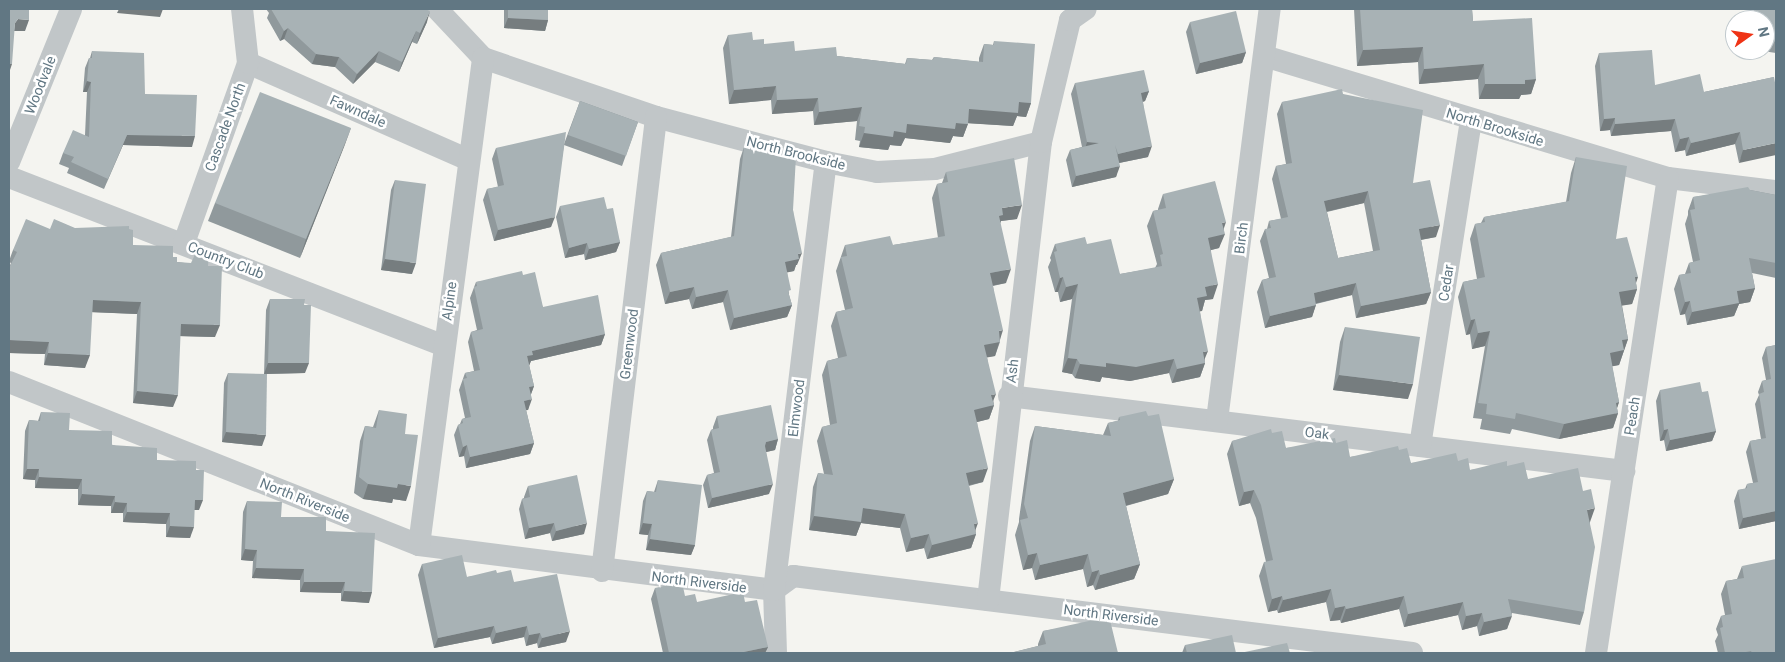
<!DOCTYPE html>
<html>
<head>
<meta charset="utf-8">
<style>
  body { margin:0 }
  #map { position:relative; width:1785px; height:662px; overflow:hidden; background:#f4f4f0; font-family:Roboto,sans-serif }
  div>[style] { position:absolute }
  .street>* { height:22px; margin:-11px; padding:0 11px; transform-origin:11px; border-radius:11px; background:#c1c6c8 }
  .wall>* { inset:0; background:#90999c }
  .shaded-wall>* { inset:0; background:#767d7f }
  .building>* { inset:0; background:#a8b2b5 }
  span { translate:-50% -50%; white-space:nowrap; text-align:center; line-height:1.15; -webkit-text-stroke:5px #fff; paint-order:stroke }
  .street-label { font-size:14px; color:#617783 }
  .frame { position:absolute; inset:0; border:10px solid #617783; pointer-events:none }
  .north { position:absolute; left:1725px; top:10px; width:50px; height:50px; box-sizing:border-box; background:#fff; border:1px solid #c0c9cd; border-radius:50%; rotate:77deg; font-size:14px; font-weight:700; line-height:20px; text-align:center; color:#617783 }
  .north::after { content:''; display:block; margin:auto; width:18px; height:22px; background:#ef3315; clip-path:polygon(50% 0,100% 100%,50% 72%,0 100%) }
</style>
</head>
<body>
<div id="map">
  <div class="street">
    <i style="left:437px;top:9px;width:67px;rotate:46.8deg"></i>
    <i style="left:483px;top:58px;width:183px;rotate:18.8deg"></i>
    <i style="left:656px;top:117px;width:176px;rotate:14.8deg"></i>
    <i style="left:826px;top:162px;width:52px;rotate:11.1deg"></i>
    <i style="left:877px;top:172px;width:58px;rotate:-3deg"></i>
    <i style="left:935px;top:169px;width:109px;rotate:-14.3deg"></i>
    <i style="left:1264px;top:56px;width:422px;rotate:16.8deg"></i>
    <i style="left:1668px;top:178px;width:109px;rotate:6.9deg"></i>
    <i style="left:248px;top:63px;width:239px;rotate:23.7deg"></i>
    <i style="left:9px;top:162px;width:165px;rotate:-67.9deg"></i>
    <i style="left:9px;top:177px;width:465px;rotate:21.2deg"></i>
    <i style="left:184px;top:243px;width:191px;rotate:-70.4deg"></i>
    <i style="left:248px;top:63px;width:54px;rotate:-96.3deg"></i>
    <i style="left:9px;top:382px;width:441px;rotate:21.7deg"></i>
    <i style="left:419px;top:545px;width:358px;rotate:7.2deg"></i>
    <i style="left:774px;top:590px;width:24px;rotate:-36deg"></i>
    <i style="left:793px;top:576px;width:624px;rotate:7.09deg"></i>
    <i style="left:1009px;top:396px;width:620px;rotate:6.95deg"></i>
    <i style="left:1217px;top:420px;width:414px;rotate:-82.7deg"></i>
    <i style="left:1420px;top:446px;width:330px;rotate:-81.1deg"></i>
    <i style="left:419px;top:545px;width:491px;rotate:-82.5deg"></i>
    <i style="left:602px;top:571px;width:457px;rotate:-83.2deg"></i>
    <i style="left:988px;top:600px;width:461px;rotate:-83.4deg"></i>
    <i style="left:1041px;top:142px;width:125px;rotate:-76.6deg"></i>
    <i style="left:1070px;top:20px;width:19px;rotate:-35deg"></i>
    <i style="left:776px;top:653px;width:63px;rotate:-91.8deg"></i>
    <i style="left:774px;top:590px;width:431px;rotate:-83.1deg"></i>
    <i style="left:1596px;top:653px;width:480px;rotate:-81.4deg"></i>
  </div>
  <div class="wall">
    <i style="clip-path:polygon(266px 9px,425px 9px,427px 22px,417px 44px,412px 42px,399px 72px,375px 62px,353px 84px,335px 67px,312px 64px,284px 39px,280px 41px,267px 18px,269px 13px)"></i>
    <i style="clip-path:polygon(504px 9px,548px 9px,548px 20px,545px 31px,504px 28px)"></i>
    <i style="clip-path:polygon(1354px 9px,1472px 9px,1473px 21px,1536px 79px,1531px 94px,1521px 95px,1519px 99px,1479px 99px,1478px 79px,1419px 84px,1418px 62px,1357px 66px)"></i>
    <i style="clip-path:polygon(1754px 9px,1776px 9px,1776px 53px,1756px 50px,1765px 50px,1765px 20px,1751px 20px)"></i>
    <i style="clip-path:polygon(1190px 22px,1246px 52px,1242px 63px,1196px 74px,1186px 32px)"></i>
    <i style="clip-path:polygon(728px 35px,753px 40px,764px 44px,795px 51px,905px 64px,907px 58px,932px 60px,934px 57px,979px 62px,979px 58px,984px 44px,993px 45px,994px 41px,1031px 103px,1026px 117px,1017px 116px,1013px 126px,968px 123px,963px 137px,953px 136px,950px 143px,905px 138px,901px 146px,890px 145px,888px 150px,859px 147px,860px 141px,855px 140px,857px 121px,814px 125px,813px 111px,772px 114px,771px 100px,729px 104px,723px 48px)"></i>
    <i style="clip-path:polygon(92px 51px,145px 94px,192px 147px,123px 145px,104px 189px,67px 173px,69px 168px,59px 164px,63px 153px,85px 135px,87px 92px,83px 92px,85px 68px,89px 58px,90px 58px)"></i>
    <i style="clip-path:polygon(1599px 53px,1655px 85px,1704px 92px,1774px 77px,1739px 163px,1735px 144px,1686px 156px,1685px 150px,1675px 152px,1671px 131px,1611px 136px,1610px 130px,1600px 131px,1595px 66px)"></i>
    <i style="clip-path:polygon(1075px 83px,1149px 91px,1145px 101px,1143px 102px,1148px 157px,1119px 163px,1116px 177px,1072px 187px,1066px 160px,1070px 150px,1082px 147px,1071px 94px)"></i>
    <i style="clip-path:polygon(evenodd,1343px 94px,1413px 183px,1436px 237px,1421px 240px,1431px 292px,1426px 304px,1356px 318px,1352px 295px,1316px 304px,1312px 317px,1265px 328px,1257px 292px,1262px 280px,1269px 278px,1260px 241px,1265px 229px,1267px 229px,1269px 221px,1281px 219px,1272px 179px,1276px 166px,1286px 164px,1277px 114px,1282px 102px,1343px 94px,1364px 203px,1373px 251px,1338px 258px,1327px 212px,1364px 203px)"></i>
    <i style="clip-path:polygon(580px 101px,638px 122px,622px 166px,564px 145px,551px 227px,494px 241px,483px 200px,487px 189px,498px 187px,492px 159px,496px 148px,564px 144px)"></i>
    <i style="clip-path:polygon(351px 128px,300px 258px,208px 221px,215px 203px)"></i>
    <i style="clip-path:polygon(744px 147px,793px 210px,797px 265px,796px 265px,794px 271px,787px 272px,789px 295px,792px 305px,787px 317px,730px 330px,723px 302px,692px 309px,689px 299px,665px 304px,656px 265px,661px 253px,731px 237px,740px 159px)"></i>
    <i style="clip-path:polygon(1576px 157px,1616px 239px,1636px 283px,1637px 289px,1632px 304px,1622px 305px,1628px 339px,1619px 365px,1612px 366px,1619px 402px,1617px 408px,1618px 413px,1613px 428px,1559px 439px,1512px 429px,1510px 434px,1480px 429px,1482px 419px,1473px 418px,1485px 346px,1472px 349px,1470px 334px,1466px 335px,1458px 297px,1463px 282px,1477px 279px,1470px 239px,1475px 224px,1481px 223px,1484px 217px,1566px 202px,1571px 173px)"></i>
    <i style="clip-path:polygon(946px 172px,1017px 219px,1001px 221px,1000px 223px,1006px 283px,993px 286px,1000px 342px,995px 356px,987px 357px,994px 405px,989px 419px,977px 422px,983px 482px,969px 486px,976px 534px,971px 548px,927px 559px,924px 548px,906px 552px,900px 528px,861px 523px,856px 536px,809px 530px,813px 487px,818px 473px,824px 474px,817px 441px,822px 427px,830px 425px,822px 375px,827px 361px,838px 358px,831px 326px,836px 312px,845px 310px,836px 271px,845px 245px,893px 245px,938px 238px,932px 198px,937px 184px,942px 183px)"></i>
    <i style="clip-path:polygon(395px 180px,412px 274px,381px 270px,391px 190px)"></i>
    <i style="clip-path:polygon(1750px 190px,1776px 195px,1776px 278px,1752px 273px,1755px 288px,1750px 302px,1739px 304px,1734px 316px,1687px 325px,1685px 314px,1680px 315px,1674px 289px,1679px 275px,1685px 274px,1689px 263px,1693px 262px,1685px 224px,1688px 215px,1688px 211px,1693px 197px)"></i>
    <i style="clip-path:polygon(1163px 194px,1224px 229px,1219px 248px,1211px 250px,1213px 299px,1205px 300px,1202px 311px,1200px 311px,1205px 363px,1200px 377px,1172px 383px,1169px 373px,1130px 381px,1102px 377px,1100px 382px,1075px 378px,1072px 374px,1062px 372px,1072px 299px,1060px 302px,1058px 292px,1055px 292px,1048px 267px,1051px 260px,1050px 258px,1055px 244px,1087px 244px,1120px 274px,1155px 268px,1157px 264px,1147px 226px,1153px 211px,1158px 210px,1158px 209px)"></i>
    <i style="clip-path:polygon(560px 206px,607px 209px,620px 242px,616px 252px,585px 260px,584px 254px,565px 258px,556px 217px)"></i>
    <i style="clip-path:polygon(75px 228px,129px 229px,133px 245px,173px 257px,177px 262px,208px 266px,215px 337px,180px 336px,173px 407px,133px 403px,137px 314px,92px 312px,85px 368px,44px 365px,45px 354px,9px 353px,9px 268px,11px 263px,9px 262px,9px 261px,13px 250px,50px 229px)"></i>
    <i style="clip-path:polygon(523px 275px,543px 307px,605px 334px,601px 345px,531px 361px,529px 365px,534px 386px,531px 394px,528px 410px,526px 410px,534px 443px,530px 454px,466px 468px,464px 456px,459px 457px,454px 435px,458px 425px,460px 424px,462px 419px,465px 418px,459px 390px,465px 373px,474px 371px,468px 342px,471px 332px,477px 330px,470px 298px,476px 282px)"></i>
    <i style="clip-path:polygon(270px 299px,304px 305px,305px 373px,264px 374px,266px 310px)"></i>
    <i style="clip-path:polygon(1345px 327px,1408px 399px,1333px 390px,1340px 342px)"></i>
    <i style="clip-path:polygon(1776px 345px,1776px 521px,1739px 529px,1734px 501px,1738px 490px,1745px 489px,1747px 484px,1753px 483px,1746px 452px,1750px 441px,1761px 439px,1755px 404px,1759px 395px,1758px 392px,1762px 381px,1766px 380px,1762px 358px,1766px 347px)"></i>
    <i style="clip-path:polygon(228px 373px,262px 446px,222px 442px,224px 383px)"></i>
    <i style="clip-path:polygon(1660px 390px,1702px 392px,1716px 431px,1712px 441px,1666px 451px,1664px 440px,1660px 441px,1656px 401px)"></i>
    <i style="clip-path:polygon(379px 410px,405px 434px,406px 501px,393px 499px,392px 503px,363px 499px,354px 493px,360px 441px,365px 426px,373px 427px)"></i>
    <i style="clip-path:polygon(41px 412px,69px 430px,157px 460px,196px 470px,199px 510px,194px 510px,190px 538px,166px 537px,166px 524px,123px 522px,123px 513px,111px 513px,111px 506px,78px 505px,78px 489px,35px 488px,35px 480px,23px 479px,25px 431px,29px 420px,38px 421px)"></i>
    <i style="clip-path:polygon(717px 416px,778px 439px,775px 450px,766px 452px,769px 494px,708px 508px,703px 485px,707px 475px,714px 473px,707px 440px,711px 430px,713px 429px,713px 427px)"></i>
    <i style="clip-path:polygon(1148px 416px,1174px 479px,1168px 494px,1126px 506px,1140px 564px,1134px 579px,1095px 590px,1093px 585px,1087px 587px,1083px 569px,1035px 580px,1032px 568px,1023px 570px,1015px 535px,1019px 522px,1019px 519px,1030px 441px,1035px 426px,1103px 435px,1108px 423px,1118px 421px,1119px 417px)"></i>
    <i style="clip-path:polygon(1272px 433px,1286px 448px,1336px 443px,1350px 457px,1399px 450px,1411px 463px,1458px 461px,1470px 470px,1507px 466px,1528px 479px,1583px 491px,1590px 522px,1584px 612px,1580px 625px,1512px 613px,1507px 629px,1479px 636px,1477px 626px,1462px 630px,1458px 615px,1404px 627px,1399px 609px,1341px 623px,1340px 620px,1330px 621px,1326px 602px,1278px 613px,1277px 610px,1268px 612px,1259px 576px,1264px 562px,1266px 562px,1256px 518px,1250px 503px,1239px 506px,1227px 454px,1232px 441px)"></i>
    <i style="clip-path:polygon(658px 480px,695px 545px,691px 555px,646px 550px,648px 535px,639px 534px,643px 501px,647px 491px,654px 492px)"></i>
    <i style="clip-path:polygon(528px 486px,584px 534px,552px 541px,550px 533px,525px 539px,519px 509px,522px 499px,524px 498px,524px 497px)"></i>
    <i style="clip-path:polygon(247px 501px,281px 517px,326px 531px,369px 603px,341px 601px,341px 593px,300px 592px,300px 580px,252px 578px,253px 561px,241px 560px,243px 512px)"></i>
    <i style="clip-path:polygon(422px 564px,467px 577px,497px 573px,514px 582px,566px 642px,538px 648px,537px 643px,526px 646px,524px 637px,492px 644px,490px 637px,434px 648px,418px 575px)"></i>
    <i style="clip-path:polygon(1742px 566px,1776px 653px,1718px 653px,1715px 641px,1718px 635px,1716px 629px,1721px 616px,1725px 615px,1721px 594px,1726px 581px,1737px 579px)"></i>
    <i style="clip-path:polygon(655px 588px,685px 596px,697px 602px,745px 602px,768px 647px,765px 653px,663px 653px,651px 599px)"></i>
    <i style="clip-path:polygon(1099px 622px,1118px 653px,1014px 653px,1014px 652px,1038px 646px,1038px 644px,1043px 631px)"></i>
    <i style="clip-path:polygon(1185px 645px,1236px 653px,1182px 653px)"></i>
  </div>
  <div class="shaded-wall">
    <i style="clip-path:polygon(119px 9px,163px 9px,160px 17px,117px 13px)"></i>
    <i style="clip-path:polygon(430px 11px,427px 22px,417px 44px,420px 33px)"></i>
    <i style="clip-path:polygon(508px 18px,548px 20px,545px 31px,504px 28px)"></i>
    <i style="clip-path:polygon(18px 19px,29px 20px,25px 31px,14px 31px,15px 23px)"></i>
    <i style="clip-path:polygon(288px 28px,284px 39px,280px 41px,284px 31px)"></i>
    <i style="clip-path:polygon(416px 31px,412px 42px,399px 72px,402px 62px)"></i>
    <i style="clip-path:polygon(1423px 47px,1418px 62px,1357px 66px,1363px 50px)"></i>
    <i style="clip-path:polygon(379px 51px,375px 62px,353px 84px,357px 74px)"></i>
    <i style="clip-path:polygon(1246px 52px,1242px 63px,1196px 74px,1200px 63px)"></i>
    <i style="clip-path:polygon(316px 54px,339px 57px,335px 67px,312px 64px)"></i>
    <i style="clip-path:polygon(9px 64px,12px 64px,9px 73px)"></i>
    <i style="clip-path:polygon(1484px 64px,1478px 79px,1419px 84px,1424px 69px)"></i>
    <i style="clip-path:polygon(1536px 79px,1531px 94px,1521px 95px,1519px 99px,1479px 99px,1485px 84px)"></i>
    <i style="clip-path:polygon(87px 81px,91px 82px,87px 92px,83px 92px)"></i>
    <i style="clip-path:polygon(776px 86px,771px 100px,729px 104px,734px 90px)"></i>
    <i style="clip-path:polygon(1149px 91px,1145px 101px,1137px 103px,1141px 93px)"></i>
    <i style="clip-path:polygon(818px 98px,813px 111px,772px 114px,777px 100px)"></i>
    <i style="clip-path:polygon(1019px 102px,1031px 103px,1026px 117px,1017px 116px,1013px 126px,964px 123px,969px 109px)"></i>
    <i style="clip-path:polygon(862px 107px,857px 121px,814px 125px,819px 112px)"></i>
    <i style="clip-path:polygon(1615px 118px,1610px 130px,1600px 131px,1604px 119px)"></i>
    <i style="clip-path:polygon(1675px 119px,1671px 131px,1611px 136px,1615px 124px)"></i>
    <i style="clip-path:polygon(956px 123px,968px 124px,963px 137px,953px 136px,950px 143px,905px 138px,901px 146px,890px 145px,888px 150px,859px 147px,864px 133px,894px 131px,907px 124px)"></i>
    <i style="clip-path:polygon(351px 128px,344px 147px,300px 258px,306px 239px)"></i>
    <i style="clip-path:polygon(1740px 132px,1735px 144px,1686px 156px,1691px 143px)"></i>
    <i style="clip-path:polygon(127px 135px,195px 136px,192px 147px,123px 145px,104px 189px)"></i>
    <i style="clip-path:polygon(1689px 137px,1685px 150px,1675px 152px,1680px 139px)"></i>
    <i style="clip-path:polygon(1087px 142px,1099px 143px,1084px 153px)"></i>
    <i style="clip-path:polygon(1776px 143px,1776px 155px,1739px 163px,1743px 150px)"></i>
    <i style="clip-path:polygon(1152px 146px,1148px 157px,1114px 164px,1118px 154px)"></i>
    <i style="clip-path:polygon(1120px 166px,1116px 177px,1072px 187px,1076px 176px)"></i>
    <i style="clip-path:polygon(1368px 191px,1364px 203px,1320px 213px,1324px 201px)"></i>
    <i style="clip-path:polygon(1022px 205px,1017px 219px,1001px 221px,998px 229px,994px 230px,1002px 208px)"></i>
    <i style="clip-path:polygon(555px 217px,551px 227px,494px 241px,498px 230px)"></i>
    <i style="clip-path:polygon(1226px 222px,1222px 234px,1225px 234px,1219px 248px,1203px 252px,1208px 238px,1222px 223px)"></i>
    <i style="clip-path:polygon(1440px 225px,1436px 237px,1414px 241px,1419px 229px)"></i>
    <i style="clip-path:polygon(620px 242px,616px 252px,585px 260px,589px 249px)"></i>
    <i style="clip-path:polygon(587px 243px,584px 254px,565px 258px,569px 248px)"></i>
    <i style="clip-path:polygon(802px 253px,797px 265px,796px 265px,794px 271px,780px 274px,785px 262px,798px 254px)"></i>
    <i style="clip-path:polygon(385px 259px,416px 263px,412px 274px,381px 270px)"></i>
    <i style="clip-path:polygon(1011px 269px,1006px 283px,985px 287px,990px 273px)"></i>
    <i style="clip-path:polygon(1063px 277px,1058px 292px,1055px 292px,1060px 278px)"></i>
    <i style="clip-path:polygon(1635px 277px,1638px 277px,1634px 289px,1637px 289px,1632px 304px,1614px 307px,1619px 292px)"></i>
    <i style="clip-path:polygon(1356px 283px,1352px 295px,1309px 305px,1314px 293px)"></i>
    <i style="clip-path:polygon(1078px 284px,1072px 299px,1060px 302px,1066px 287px)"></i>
    <i style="clip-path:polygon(1218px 284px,1213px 299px,1205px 300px,1202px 311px,1192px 313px,1197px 298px,1205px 287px)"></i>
    <i style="clip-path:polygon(694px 287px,689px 299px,665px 304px,670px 292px)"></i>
    <i style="clip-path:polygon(1755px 288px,1750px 302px,1739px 304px,1734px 316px,1687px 325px,1692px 312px,1737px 291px)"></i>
    <i style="clip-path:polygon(728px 290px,723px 302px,692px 309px,696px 297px)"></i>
    <i style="clip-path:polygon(1431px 292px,1426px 304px,1356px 318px,1361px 306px)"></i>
    <i style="clip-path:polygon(93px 300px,141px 302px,137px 314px,88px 312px)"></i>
    <i style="clip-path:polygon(1690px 301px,1685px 314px,1680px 315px,1685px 302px)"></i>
    <i style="clip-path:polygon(792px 305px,787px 317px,730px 330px,734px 318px)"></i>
    <i style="clip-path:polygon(1316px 305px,1312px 317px,1265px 328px,1270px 316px)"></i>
    <i style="clip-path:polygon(1475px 319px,1470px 334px,1466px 335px,1471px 320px)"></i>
    <i style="clip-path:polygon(181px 324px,220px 325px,215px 337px,176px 336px)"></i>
    <i style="clip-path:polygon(1003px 330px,995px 356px,979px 359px,984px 345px,999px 331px)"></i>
    <i style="clip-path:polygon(1490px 331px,1485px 346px,1472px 349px,1478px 333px)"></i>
    <i style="clip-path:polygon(605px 334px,601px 345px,531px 361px,529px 366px,527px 356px,532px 351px)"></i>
    <i style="clip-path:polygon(1628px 339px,1619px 365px,1604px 368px,1610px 353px,1622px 340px)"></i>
    <i style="clip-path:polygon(9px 340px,49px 342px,45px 354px,9px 353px)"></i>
    <i style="clip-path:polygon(1208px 351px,1203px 363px,1205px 363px,1200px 377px,1172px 383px,1177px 369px,1203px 352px)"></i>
    <i style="clip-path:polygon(48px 353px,90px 355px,85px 368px,44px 365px)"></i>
    <i style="clip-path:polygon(1068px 358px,1077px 359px,1072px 374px,1062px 372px)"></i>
    <i style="clip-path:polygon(1174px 359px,1169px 373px,1130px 381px,1102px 377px,1100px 382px,1075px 378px,1080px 364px)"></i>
    <i style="clip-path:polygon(268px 363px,309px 363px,305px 373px,264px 374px)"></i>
    <i style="clip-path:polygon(1339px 375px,1413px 384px,1408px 399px,1333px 390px)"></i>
    <i style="clip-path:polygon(534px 386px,530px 397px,529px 387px)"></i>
    <i style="clip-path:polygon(137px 391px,178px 395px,173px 407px,133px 403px)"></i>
    <i style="clip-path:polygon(996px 394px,991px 406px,994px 405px,989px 419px,969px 424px,974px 410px,991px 395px)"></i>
    <i style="clip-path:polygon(532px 399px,528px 410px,520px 411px,524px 401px)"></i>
    <i style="clip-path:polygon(1619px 402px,1615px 414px,1618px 413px,1613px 428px,1559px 439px,1564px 424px)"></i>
    <i style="clip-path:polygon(1668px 429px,1664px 440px,1660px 441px,1664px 430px)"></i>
    <i style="clip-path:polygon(1716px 431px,1712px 441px,1666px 451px,1670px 440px)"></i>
    <i style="clip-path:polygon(226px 432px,266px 435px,262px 446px,222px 442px)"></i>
    <i style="clip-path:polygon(778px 439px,775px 450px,762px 453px,766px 442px)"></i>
    <i style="clip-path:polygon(534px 443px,530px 454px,466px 468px,470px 457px)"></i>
    <i style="clip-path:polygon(467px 445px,464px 456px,459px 457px,463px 447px)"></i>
    <i style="clip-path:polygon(988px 468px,983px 482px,961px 487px,966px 473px)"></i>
    <i style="clip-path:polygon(27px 469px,39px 469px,35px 480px,23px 479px)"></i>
    <i style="clip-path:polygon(39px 477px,82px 479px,78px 489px,35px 488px)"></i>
    <i style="clip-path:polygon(1174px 479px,1168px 494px,1117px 508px,1123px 493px)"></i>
    <i style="clip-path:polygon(368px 484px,398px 484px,411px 486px,406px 501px,393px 499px,392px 503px,363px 499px)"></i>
    <i style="clip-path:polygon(773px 484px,769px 494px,708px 508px,712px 498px)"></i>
    <i style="clip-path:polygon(1254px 490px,1250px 503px,1239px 506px,1244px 492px)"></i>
    <i style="clip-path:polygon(82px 494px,115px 496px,111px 506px,78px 505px)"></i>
    <i style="clip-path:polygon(195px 500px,203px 500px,199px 510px,191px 510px)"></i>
    <i style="clip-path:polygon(115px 502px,127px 503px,123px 513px,111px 513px)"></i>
    <i style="clip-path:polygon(863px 508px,905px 514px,900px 528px,861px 523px,856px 536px,809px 530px,814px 516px)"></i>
    <i style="clip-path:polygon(1595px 508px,1590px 522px,1582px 524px,1587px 510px)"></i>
    <i style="clip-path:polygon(1776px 511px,1776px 521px,1739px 529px,1743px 518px)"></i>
    <i style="clip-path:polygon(127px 512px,170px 513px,166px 524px,123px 522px)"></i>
    <i style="clip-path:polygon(554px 523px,550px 533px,525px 539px,529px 528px)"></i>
    <i style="clip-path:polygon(587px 523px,584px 534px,552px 541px,556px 531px)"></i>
    <i style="clip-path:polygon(643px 523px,652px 524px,648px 535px,639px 534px)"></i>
    <i style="clip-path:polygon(978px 523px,974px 534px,976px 534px,971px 548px,927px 559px,932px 545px,974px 524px)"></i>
    <i style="clip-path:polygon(170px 526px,194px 527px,190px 538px,166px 537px)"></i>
    <i style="clip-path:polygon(929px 534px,924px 548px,906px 552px,911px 538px)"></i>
    <i style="clip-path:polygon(650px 539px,695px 545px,691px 555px,646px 550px)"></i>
    <i style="clip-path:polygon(245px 549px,257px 550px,253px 561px,241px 560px)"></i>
    <i style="clip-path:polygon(1037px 553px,1032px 568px,1023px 570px,1028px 555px)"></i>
    <i style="clip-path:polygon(1088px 554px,1083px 569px,1035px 580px,1040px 565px)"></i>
    <i style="clip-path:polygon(1140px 564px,1134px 579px,1095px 590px,1100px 575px)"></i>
    <i style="clip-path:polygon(256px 568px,304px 569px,300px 580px,252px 578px)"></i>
    <i style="clip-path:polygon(1099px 570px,1093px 585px,1087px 587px,1092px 572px)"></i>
    <i style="clip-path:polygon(304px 582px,345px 582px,341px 593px,300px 592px)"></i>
    <i style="clip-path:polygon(1331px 589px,1326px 602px,1278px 613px,1283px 600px)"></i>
    <i style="clip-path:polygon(344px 591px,372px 592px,369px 603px,341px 601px)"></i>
    <i style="clip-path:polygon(1282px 596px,1277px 610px,1268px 612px,1272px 599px)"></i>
    <i style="clip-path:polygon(1404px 596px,1399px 609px,1341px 623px,1346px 609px)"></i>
    <i style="clip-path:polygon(1463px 602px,1458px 615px,1404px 627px,1408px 614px)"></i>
    <i style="clip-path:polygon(1345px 606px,1340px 620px,1330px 621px,1335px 608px)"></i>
    <i style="clip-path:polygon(1482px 613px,1477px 626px,1462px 630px,1466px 616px)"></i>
    <i style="clip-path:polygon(1512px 616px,1507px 629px,1479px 636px,1484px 622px)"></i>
    <i style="clip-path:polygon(494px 626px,490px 637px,434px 648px,438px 638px)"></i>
    <i style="clip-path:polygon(527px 626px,524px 637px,492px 644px,496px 633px)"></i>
    <i style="clip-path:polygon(570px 631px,566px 642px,538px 648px,542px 638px)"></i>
    <i style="clip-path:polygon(540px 633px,537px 643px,526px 646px,529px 635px)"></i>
    <i style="clip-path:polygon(768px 647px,765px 653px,739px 653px)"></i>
  </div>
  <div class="building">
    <i style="clip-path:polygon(9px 9px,29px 9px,29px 20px,18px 19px,15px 23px,12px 64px,9px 64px)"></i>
    <i style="clip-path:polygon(271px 9px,425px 9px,430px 11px,420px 33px,416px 31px,402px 62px,379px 51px,357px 74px,339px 57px,316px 54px,288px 28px,284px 31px)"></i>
    <i style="clip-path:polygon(508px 9px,548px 9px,548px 20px,508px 18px)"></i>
    <i style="clip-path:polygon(1360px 9px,1472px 9px,1473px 21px,1532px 18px,1536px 79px,1525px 80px,1525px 84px,1485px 84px,1484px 64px,1424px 69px,1423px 47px,1363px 50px)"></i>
    <i style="clip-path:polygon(1755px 9px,1776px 9px,1776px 42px,1765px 40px,1765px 20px,1753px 20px)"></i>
    <i style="clip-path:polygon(1236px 11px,1246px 52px,1200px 63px,1190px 22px)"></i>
    <i style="clip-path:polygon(752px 32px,753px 40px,764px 39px,764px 44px,794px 41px,795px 51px,836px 47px,837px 56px,906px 64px,907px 58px,933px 60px,934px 57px,983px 62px,984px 44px,994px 45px,994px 41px,1035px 44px,1031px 103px,1019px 102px,1018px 113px,969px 109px,968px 124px,956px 123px,955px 129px,907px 124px,906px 133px,894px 131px,893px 137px,864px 133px,865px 127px,859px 126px,862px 107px,819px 112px,818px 98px,777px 100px,776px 86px,734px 90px,728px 35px)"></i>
    <i style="clip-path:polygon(1652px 50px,1655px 85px,1700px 74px,1704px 92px,1774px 77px,1776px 88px,1776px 143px,1743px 150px,1740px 132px,1691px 143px,1689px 137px,1680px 139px,1675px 119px,1615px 124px,1615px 118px,1604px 119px,1599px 53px)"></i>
    <i style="clip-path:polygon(92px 51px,144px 53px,145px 94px,197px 95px,195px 136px,127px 135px,108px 179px,71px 162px,74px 157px,63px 153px,73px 130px,89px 137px,91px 82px,87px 81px,89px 58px,92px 58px)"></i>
    <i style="clip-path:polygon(1144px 70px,1149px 91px,1141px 93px,1152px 146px,1118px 154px,1115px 145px,1120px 166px,1076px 176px,1070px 150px,1099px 143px,1087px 142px,1075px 83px)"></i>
    <i style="clip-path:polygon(evenodd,1342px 89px,1343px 94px,1423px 110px,1413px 183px,1430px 180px,1440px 225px,1419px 229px,1431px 292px,1361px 306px,1356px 283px,1314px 293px,1316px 305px,1270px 316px,1262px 280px,1276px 277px,1265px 229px,1271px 228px,1269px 221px,1288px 217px,1276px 166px,1292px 163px,1282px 102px,1342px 89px,1368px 191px,1380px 250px,1338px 258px,1324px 201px,1368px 191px)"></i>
    <i style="clip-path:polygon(260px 92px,351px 128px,306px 239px,215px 203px)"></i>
    <i style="clip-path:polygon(580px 101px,638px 122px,626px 156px,568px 135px)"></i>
    <i style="clip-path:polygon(566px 132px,555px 217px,498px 230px,487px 189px,504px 185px,496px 148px)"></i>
    <i style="clip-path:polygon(744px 147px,796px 156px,793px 210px,802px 253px,798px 254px,799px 259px,785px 262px,791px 290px,788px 291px,792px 305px,734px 318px,728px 290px,696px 297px,694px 287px,670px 292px,661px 253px,734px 236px)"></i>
    <i style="clip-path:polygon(1576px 157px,1627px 166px,1616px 239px,1627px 237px,1638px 277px,1635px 277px,1637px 289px,1619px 292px,1628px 339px,1622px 340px,1624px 350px,1610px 353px,1619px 402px,1616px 403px,1618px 413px,1564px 424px,1516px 413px,1515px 419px,1486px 414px,1487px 404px,1478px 403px,1490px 331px,1478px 333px,1475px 319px,1471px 320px,1463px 282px,1485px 277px,1475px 224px,1485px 222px,1484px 217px,1569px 201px)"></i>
    <i style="clip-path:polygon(1014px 158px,1022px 205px,1002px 208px,1003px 215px,999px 216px,1011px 269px,990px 273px,1003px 330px,999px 331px,1000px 342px,984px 345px,996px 394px,991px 395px,994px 405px,974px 410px,988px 468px,966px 473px,978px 523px,974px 524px,976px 534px,932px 545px,929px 534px,911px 538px,905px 514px,863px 508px,861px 522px,814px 516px,818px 473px,833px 475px,822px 427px,837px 423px,827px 361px,847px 356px,836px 312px,853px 308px,841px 257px,847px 256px,845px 245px,890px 236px,893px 245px,945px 236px,937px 184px,948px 182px,946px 172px)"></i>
    <i style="clip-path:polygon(395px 180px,426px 184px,416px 263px,385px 259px)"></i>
    <i style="clip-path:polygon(1215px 181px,1226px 222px,1222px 223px,1225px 234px,1208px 238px,1218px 284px,1205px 287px,1207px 296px,1197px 298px,1208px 351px,1203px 352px,1205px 363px,1177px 369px,1174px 359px,1136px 367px,1106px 363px,1106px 367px,1080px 364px,1077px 359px,1068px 358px,1078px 284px,1066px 287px,1063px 277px,1060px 278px,1054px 252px,1057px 251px,1055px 244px,1085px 237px,1087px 244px,1111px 239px,1120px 274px,1162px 266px,1160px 255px,1163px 254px,1153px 211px,1166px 208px,1163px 194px)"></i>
    <i style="clip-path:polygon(1748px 187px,1750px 190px,1776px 195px,1776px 263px,1749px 258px,1755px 288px,1737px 291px,1739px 303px,1692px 312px,1690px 301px,1685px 302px,1679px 275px,1691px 273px,1689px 263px,1700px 260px,1690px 210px,1695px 209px,1693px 197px)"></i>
    <i style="clip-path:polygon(604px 197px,607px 209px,613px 208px,620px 242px,589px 249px,587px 243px,569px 248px,560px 206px)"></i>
    <i style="clip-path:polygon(26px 219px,50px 229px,54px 219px,75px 228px,129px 226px,129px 229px,133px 230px,133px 245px,173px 246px,173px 257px,177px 257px,177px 262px,191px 263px,197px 250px,209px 255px,208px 266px,222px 266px,220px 325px,181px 324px,178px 395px,137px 391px,141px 302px,93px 300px,90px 355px,48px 353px,49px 342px,9px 340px,9px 268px,17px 252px,13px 250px)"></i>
    <i style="clip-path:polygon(522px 271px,523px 275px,535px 272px,543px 307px,598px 295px,605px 334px,532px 351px,533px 355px,527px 356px,534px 386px,529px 387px,532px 399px,524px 401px,534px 443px,470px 457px,467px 445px,463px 447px,458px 425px,463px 423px,462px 419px,471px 417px,463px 379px,467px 378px,465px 373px,480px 370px,471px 332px,483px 329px,474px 287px,477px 286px,476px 282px)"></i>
    <i style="clip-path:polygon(270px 299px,305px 299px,304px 305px,311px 305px,309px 363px,268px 363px)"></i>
    <i style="clip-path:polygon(1345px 327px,1420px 337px,1413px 384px,1339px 375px)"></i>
    <i style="clip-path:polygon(1776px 345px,1776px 511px,1743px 518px,1738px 490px,1747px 488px,1747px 484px,1758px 482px,1750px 441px,1766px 438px,1759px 394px,1764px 392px,1762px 381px,1771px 379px,1766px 347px)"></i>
    <i style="clip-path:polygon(228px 373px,267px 374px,266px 435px,226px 432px)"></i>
    <i style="clip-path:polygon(1700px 382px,1702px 392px,1708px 391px,1716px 431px,1670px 440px,1668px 429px,1664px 430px,1660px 390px)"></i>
    <i style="clip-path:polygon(771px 405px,778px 439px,766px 442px,765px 446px,773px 484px,712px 498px,707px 475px,720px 472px,711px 430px,719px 428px,717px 416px)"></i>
    <i style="clip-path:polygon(379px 410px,407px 414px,405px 434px,418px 435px,411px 486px,398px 484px,397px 488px,368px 484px,359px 477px,365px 426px,376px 428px)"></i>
    <i style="clip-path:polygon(1146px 411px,1148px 416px,1159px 414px,1174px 479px,1123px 493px,1140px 564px,1100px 575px,1099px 570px,1092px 572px,1088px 554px,1040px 565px,1037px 553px,1028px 555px,1020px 520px,1028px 518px,1024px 504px,1035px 426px,1111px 436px,1108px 423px,1120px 420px,1119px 417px)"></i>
    <i style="clip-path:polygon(41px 412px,70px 413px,69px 430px,112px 431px,112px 445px,157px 448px,157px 460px,196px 461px,196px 470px,204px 470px,203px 500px,195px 500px,194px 527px,170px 526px,170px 513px,127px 512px,127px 503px,115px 502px,115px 496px,82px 494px,82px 479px,39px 477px,39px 469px,27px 469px,29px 420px,40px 421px)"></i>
    <i style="clip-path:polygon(1271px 429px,1272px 433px,1282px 431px,1286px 448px,1335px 438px,1336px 443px,1347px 440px,1350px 457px,1398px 446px,1399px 450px,1407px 448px,1411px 463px,1456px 453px,1458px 461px,1468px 458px,1470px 470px,1507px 461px,1507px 466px,1524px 462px,1528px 479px,1578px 468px,1583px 491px,1591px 489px,1595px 508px,1587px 510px,1595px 547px,1584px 612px,1508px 599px,1512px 616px,1484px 622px,1482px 613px,1466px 616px,1463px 602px,1408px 614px,1404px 596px,1346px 609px,1345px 606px,1335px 608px,1331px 589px,1283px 600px,1282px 596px,1272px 599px,1264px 562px,1273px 560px,1261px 505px,1254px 490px,1244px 492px,1232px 441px)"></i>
    <i style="clip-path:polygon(577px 475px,587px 523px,556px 531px,554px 523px,529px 528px,522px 499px,530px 497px,528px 486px)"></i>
    <i style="clip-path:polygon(658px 480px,702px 485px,695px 545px,650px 539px,652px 524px,643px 523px,647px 491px,656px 492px)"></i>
    <i style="clip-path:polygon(247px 501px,282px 502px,281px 517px,326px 517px,326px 531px,375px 533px,372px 592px,344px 591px,345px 582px,304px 582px,304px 569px,256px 568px,257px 550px,245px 549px)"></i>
    <i style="clip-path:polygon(462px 555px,467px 577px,496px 570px,497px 573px,511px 570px,514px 582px,557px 574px,570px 631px,542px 638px,540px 633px,529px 635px,527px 626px,496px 633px,494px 626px,438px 638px,422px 564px)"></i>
    <i style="clip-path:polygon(1776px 559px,1776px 653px,1752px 653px,1751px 651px,1741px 653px,1725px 653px,1720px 628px,1723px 627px,1721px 616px,1732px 614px,1726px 581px,1744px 578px,1742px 566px)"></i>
    <i style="clip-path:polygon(682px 582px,685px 596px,695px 594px,697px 602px,743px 592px,745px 602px,757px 600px,768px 647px,739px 653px,669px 653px,655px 588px)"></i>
    <i style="clip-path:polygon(1098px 619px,1099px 622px,1110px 620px,1118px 653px,1015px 653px,1014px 652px,1046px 644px,1043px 631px)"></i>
    <i style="clip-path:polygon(1232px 635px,1236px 653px,1187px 653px,1185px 645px)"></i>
    <i style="clip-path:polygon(1287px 643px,1290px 653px,1240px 653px)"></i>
  </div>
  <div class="street-label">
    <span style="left:40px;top:85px;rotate:-68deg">Woodvale</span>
    <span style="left:358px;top:111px;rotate:24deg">Fawndale</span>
    <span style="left:225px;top:127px;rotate:-70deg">Cascade North</span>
    <span style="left:1495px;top:127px;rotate:17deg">North Brookside</span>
    <span style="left:796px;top:153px;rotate:14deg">North Brookside</span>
    <span style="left:1241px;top:238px;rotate:-83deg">Birch</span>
    <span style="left:226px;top:260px;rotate:21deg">Country Club</span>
    <span style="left:1446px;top:283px;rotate:-81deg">Cedar</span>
    <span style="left:449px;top:301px;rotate:-82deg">Alpine</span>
    <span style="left:629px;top:344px;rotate:-83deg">Greenwood</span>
    <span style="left:1012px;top:371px;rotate:-83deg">Ash</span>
    <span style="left:796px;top:408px;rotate:-83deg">Elmwood</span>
    <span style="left:1632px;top:416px;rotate:-81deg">Peach</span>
    <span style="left:1317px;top:433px;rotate:7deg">Oak</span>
    <span style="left:305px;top:500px;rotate:22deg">North Riverside</span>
    <span style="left:699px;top:582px;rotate:7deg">North Riverside</span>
    <span style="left:1111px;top:615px;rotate:7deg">North Riverside</span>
  </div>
  <div class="frame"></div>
  <div class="north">N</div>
</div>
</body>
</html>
